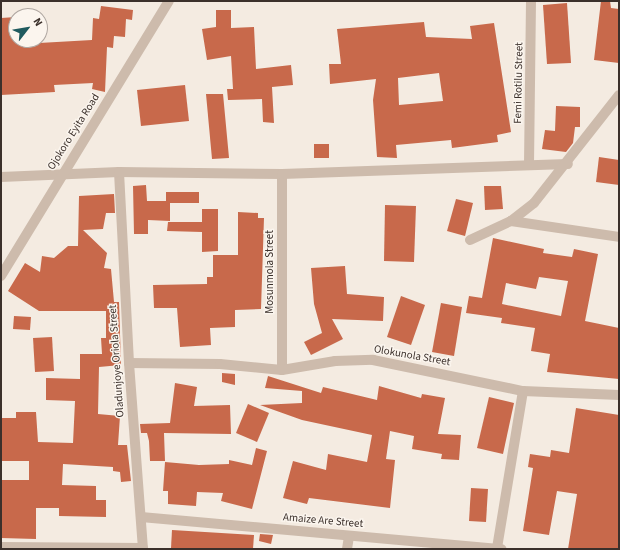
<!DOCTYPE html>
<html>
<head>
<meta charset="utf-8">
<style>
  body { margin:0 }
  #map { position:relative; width:620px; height:550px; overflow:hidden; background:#f4ebe1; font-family:"Source Sans 3",sans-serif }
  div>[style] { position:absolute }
  .building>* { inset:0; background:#c8694b }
  .minor>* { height:10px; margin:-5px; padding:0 5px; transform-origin:5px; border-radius:5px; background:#cdbbac }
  span { translate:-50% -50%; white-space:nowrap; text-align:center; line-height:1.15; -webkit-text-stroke:3px #fbf5ee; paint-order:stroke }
  .street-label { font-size:11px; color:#3b302b }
  .frame { position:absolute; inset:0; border:2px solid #3b302b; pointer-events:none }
  .north { position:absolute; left:8px; top:8px; width:40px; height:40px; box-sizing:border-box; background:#fbf5ee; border:1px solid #aea6a0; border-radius:50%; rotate:59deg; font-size:11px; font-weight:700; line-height:16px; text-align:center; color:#3b302b }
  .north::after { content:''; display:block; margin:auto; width:14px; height:18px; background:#1f5a5e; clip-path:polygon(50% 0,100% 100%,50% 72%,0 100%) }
</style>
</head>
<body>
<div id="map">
  <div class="building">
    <i style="clip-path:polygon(601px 1px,610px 1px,611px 8px,619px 9px,619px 63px,594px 60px)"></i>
    <i style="clip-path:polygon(567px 3px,571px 63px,547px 64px,543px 5px)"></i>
    <i style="clip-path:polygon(101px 6px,133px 10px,132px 20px,126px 19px,125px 37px,114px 36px,113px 48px,107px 47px,105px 92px,92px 89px,93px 83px,54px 85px,55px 92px,1px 95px,1px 18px,16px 17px,16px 40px,39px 43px,92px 40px,93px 18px,99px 19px)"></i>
    <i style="clip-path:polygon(216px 10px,231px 10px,231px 28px,254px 27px,256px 69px,291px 65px,293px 85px,272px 87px,274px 123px,263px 122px,262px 99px,228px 100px,227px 89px,233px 89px,231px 56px,207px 60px,202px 29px,216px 27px)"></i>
    <i style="clip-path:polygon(evenodd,424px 22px,426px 37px,472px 39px,470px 26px,494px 23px,511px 132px,497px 135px,498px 142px,452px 148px,451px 140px,396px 145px,397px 158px,377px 157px,373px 100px,376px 79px,330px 84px,329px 64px,341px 64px,337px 29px,424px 22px,439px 73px,443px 101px,399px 105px,398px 78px,439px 73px)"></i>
    <i style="clip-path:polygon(185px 85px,189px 121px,141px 126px,137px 90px)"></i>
    <i style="clip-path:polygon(206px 94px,223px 94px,229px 158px,212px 159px)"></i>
    <i style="clip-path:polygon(556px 106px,580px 107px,580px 127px,575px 127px,573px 143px,566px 152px,542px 149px,545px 130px,555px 131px)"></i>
    <i style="clip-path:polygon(314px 144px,329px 144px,329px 158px,314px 158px)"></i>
    <i style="clip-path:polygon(599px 157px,619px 160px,619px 185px,596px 182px)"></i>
    <i style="clip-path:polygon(146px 185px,147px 201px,166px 201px,166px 192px,199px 192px,199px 203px,170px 203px,170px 221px,148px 220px,148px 234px,134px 234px,133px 186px)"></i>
    <i style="clip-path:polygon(484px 186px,501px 186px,503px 209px,485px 210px)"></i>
    <i style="clip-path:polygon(114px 194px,115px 213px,106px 213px,103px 229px,83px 230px,107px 253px,104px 268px,111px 269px,114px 302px,119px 302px,121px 365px,99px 367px,98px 414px,120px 416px,118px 445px,127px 445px,131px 481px,121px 482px,120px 472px,113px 471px,113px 467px,63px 464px,62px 485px,96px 486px,96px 500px,106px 500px,106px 517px,59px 516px,59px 508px,36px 508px,36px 539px,1px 538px,1px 480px,29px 480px,29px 461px,1px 461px,1px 418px,16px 418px,16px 412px,36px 412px,38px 442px,73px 443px,75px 401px,46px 400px,46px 378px,80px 379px,80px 354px,102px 354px,101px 338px,106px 338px,106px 311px,39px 311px,8px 291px,25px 263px,40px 272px,42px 256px,54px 258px,68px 246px,78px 246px,79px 196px)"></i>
    <i style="clip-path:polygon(456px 199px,473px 203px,465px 236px,447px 231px)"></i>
    <i style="clip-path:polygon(385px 205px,416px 206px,414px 262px,384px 261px)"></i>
    <i style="clip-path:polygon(202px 209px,218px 209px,218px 251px,202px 252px,202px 232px,167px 231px,168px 222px,202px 222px)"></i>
    <i style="clip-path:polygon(238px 212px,258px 213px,258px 218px,264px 218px,261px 309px,235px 310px,235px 327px,210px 328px,211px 345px,180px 347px,177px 308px,154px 308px,153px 285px,207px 284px,207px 277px,213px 277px,213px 255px,238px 255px)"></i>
    <i style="clip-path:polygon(evenodd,493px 238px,544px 249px,543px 253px,572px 257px,574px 249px,598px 254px,585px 321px,619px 328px,619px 379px,547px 372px,550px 354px,531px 351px,535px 328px,501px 323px,502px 318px,466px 313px,469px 296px,482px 298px,493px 238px,539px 277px,568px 281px,561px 316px,502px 304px,506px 283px,536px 289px,539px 277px)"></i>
    <i style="clip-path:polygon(345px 266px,347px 294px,384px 297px,383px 321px,332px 319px,343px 339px,311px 355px,304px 342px,322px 333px,314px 304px,311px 268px)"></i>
    <i style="clip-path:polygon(401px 296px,425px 305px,411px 345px,387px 337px)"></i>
    <i style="clip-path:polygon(441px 303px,462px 307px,454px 356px,432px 352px)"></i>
    <i style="clip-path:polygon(14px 316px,31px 317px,30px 330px,13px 329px)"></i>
    <i style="clip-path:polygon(52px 337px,54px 371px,35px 372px,33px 338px)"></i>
    <i style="clip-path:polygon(222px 373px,235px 374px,235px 385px,222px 382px)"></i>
    <i style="clip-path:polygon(268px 376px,321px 393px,323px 387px,377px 400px,379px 386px,421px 398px,422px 394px,445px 398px,438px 434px,461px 435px,459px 460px,441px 459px,442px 454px,412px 449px,414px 436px,390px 431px,386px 459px,395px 460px,390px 508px,309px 498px,307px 504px,283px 498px,293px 461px,326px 470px,328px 454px,367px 462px,372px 435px,302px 420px,260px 405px,302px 403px,302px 391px,265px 388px)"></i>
    <i style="clip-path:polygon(175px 383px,197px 387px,194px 406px,230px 405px,231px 434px,164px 433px,165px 461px,150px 461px,149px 441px,147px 433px,141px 433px,140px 424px,170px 423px)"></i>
    <i style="clip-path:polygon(489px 397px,514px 403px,503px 454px,477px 448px)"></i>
    <i style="clip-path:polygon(248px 404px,269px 413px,257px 442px,236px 433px)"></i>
    <i style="clip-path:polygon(576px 408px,619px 415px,619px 549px,568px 549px,577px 494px,557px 491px,549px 535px,523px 531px,533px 468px,528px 467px,530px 454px,550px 457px,551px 450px,569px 453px)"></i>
    <i style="clip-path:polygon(256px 448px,267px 451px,252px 509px,221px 501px,223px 493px,197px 492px,196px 506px,168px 504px,168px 491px,163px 491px,165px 462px,199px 465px,229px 464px,229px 460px,252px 465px)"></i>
    <i style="clip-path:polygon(471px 488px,488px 489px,486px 522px,469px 521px)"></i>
    <i style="clip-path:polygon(172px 530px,254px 535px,253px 549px,171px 548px)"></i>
    <i style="clip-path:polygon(260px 534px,273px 535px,271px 544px,259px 541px)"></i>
  </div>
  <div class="minor">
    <i style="left:529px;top:165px;width:164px;rotate:-89.3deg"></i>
    <i style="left:119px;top:172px;width:191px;rotate:87deg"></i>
    <i style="left:129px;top:363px;width:187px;rotate:85.7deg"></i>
    <i style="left:282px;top:174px;width:196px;rotate:90deg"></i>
    <i style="left:1px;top:177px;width:118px;rotate:-2.4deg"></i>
    <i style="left:119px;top:172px;width:163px;rotate:0.7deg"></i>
    <i style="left:282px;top:174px;width:286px;rotate:-2deg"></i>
    <i style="left:511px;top:221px;width:109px;rotate:8.4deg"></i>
    <i style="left:470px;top:240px;width:45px;rotate:-24.9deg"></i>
    <i style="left:511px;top:221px;width:29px;rotate:-38deg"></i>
    <i style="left:534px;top:203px;width:137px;rotate:-51.8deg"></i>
    <i style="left:1px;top:276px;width:322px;rotate:-58.6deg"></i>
    <i style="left:129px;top:363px;width:91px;rotate:0.6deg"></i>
    <i style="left:220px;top:364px;width:62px;rotate:5.5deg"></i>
    <i style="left:282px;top:370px;width:54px;rotate:-9.6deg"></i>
    <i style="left:335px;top:361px;width:38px;rotate:-2deg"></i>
    <i style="left:373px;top:360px;width:153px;rotate:11.7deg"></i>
    <i style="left:523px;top:391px;width:96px;rotate:2.4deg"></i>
    <i style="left:141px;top:517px;width:362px;rotate:5.1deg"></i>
    <i style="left:1px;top:547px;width:142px;rotate:0.4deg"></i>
    <i style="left:497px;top:548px;width:159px;rotate:-80.6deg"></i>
    <i style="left:347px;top:549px;width:13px;rotate:-81deg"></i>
  </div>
  <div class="street-label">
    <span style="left:519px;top:83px;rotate:-89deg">Femi Rotilu Street</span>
    <span style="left:74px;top:132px;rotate:-58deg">Ojokoro Eyita Road</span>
    <span style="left:270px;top:272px;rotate:-90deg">Mosunmola Street</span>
    <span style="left:412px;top:356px;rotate:10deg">Olokunola Street</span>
    <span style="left:117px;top:361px;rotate:-94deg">Oladunjoye Oriola Street</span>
    <span style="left:323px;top:521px;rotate:5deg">Amaize Are Street</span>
  </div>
  <div class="frame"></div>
  <div class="north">N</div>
</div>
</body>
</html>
